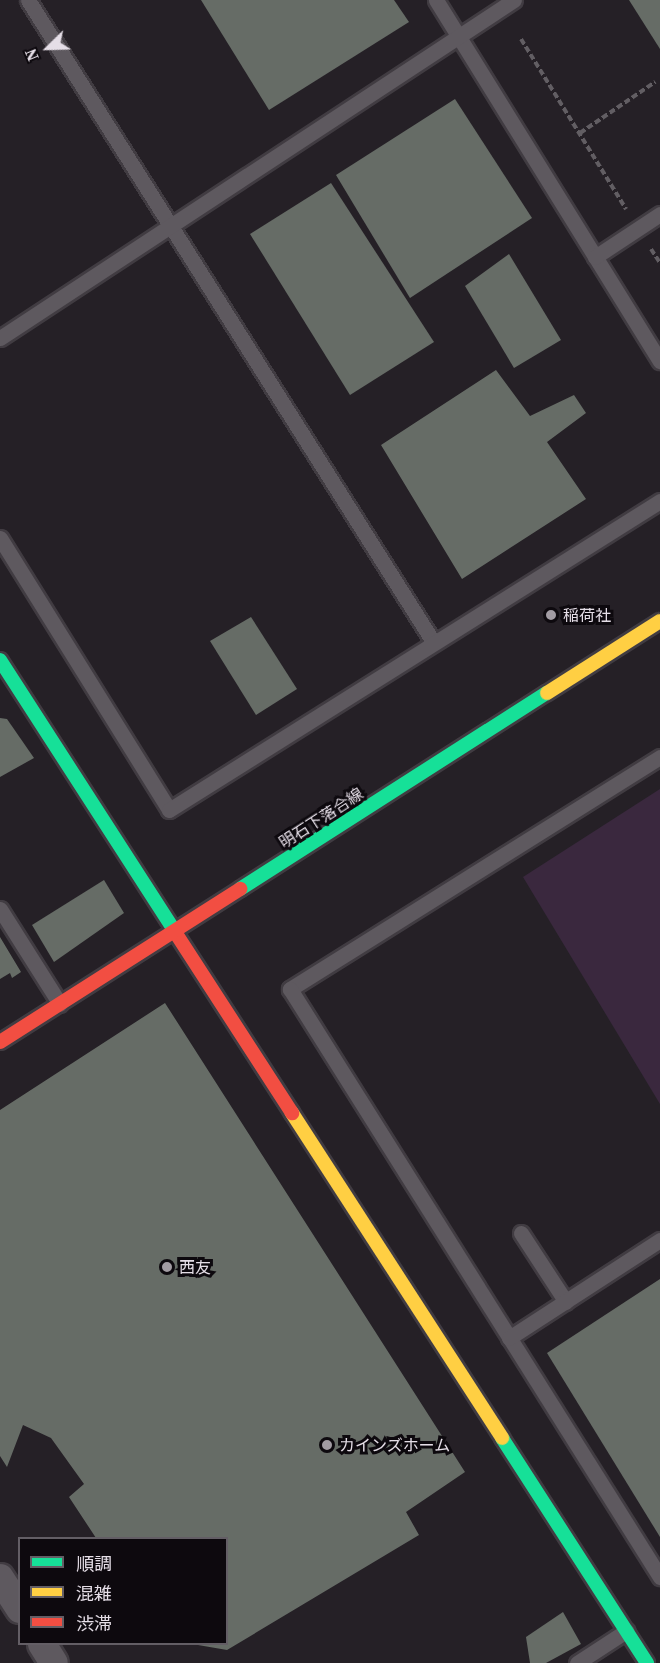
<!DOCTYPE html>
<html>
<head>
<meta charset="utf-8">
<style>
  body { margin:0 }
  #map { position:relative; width:660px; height:1663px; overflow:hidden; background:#252026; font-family:"Source Serif 4","Noto Sans JP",serif }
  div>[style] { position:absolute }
  .green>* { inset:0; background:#3a283e }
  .building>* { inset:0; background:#666c66 }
  .path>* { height:4px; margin-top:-2px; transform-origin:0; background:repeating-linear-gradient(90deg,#625e63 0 6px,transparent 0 9px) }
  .roads { filter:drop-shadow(2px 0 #413c42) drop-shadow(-2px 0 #413c42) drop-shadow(0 2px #413c42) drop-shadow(0 -2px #413c42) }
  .lane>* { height:15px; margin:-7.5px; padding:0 7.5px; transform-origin:7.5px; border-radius:7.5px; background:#5e595f }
  .street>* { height:28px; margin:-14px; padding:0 14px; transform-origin:14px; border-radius:14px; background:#5e595f }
  .fast>* { height:14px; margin:-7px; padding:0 7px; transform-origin:7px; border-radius:7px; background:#16e098 }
  .slow>* { height:14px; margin:-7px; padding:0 7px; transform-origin:7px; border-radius:7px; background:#ffcf43 }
  .jam>* { height:14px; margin:-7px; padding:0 7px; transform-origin:7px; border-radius:7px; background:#f24e42 }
  .dots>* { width:16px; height:16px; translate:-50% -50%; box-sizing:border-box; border:3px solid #0d090e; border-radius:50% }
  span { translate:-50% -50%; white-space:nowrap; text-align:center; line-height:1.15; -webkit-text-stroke:6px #0d090e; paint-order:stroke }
  .poi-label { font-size:16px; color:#e5dee7 }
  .left { translate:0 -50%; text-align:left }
  .street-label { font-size:16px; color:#e5dee7 }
  .legend { position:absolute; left:18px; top:1537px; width:210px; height:108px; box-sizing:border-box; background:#0d090e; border:2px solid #635e65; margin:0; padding:8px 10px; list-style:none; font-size:18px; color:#e5dee7 }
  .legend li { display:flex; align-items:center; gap:12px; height:30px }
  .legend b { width:30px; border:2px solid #635e65 }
  .north { position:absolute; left:18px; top:18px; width:60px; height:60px; -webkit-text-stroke:4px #0d090e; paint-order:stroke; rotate:247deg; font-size:16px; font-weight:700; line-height:24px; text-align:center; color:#e5dee7 }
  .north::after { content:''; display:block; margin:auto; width:21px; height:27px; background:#e5dee7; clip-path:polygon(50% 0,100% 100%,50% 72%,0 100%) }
</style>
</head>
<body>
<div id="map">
  <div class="green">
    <i style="clip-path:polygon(660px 789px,660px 1104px,523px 877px)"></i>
  </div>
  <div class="building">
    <i style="clip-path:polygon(201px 0,394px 0,409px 22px,269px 110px)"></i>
    <i style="clip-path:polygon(629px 0,660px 0,660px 49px)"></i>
    <i style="clip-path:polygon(455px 99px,532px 218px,410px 298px,336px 175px)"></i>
    <i style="clip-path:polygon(331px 183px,434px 342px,350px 395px,250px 234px)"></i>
    <i style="clip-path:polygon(509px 254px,561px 340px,514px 368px,465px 286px)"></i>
    <i style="clip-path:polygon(496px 370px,530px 416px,574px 395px,586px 413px,547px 442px,586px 499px,462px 579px,381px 445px)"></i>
    <i style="clip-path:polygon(251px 617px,297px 689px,256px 715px,210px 641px)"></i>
    <i style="clip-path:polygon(0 718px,7px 719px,34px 758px,0 777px)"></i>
    <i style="clip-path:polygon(104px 880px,124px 913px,54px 962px,32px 925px)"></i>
    <i style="clip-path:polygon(0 937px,21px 972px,12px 978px,10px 973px,0 979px)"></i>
    <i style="clip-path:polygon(165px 1003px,465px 1472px,406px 1512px,419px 1535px,227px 1650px,198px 1645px,226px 1644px,226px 1538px,96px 1538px,69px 1497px,84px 1484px,51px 1438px,23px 1425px,7px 1467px,0 1456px,0 1110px)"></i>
    <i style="clip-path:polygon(660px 1279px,660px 1537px,547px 1353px)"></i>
    <i style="clip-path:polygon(563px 1612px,581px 1644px,546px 1663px,530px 1663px,526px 1637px)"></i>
  </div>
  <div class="path">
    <i style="left:521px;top:39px;width:200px;rotate:58.3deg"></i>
    <i style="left:580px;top:133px;width:91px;rotate:-34.2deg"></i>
    <i style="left:651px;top:249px;width:17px;rotate:57deg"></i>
  </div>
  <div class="roads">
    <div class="lane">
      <i style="left:28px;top:0;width:760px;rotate:57.73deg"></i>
      <i style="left:436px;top:0;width:425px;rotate:58.2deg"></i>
      <i style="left:595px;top:257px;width:78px;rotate:-33.5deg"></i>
      <i style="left:0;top:338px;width:615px;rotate:-33.33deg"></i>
      <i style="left:0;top:538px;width:320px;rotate:58.1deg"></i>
      <i style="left:169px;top:810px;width:580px;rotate:-32.18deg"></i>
      <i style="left:660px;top:757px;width:437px;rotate:147.9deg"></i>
      <i style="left:290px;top:989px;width:695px;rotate:57.82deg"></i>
      <i style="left:0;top:909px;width:112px;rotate:57.7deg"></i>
      <i style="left:521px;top:1233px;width:82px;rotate:56.9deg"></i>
      <i style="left:509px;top:1338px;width:180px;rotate:-33deg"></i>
      <i style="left:577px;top:1663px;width:59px;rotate:-33.1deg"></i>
    </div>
    <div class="street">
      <i style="left:0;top:1578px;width:37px;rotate:57deg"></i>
      <i style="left:42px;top:1644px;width:22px;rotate:58deg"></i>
    </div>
    <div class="fast">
      <i style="left:0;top:660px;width:323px;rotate:57.2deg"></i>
      <i style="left:240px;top:889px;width:364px;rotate:-32.6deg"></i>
      <i style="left:502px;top:1438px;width:268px;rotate:57.2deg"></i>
    </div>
    <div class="slow">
      <i style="left:547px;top:693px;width:134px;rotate:-32.5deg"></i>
      <i style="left:292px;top:1113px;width:387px;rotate:57.1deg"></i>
    </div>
    <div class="jam">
      <i style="left:175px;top:932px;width:216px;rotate:57.1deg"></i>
      <i style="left:0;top:1042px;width:285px;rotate:-32.5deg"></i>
    </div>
  </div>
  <div class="dots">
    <i style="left:551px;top:615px;background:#a29ca3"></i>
    <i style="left:167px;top:1267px;background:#a29ca3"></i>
    <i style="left:327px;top:1445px;background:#a29ca3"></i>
  </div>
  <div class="poi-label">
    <span class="left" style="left:563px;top:615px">稲荷社</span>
    <span class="left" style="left:179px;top:1267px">西友</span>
    <span class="left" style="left:339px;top:1445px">カインズホーム</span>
  </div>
  <div class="street-label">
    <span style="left:321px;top:818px;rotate:-33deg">明石下落合線</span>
  </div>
  <ul class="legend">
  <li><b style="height:8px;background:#16e098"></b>順調</li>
  <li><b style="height:8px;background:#ffcf43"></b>混雑</li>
  <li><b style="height:8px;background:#f24e42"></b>渋滞</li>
  </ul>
  <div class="north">N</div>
</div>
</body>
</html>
